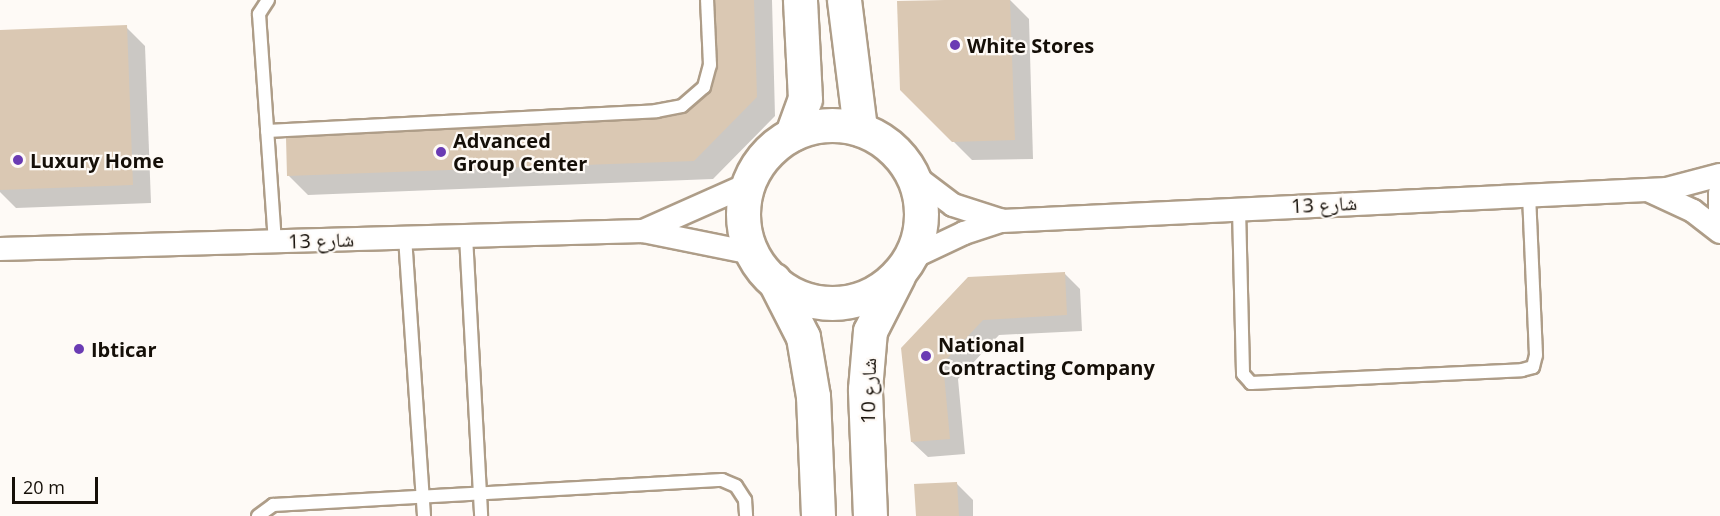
<!DOCTYPE html>
<html>
<head>
<meta charset="utf-8">
<style>
  body { margin:0 }
  #map { position:relative; width:1720px; height:516px; overflow:hidden; background:#fefaf6; font-family:"Open Sans","Noto Naskh Arabic",sans-serif }
  div>[style] { position:absolute }
  .shadow>* { inset:0; background:#0003 }
  .building>* { inset:0; background:#dac8b3 }
  .roads { filter:drop-shadow(2px 0 #ae9d88) drop-shadow(-2px 0 #ae9d88) drop-shadow(0 2px #ae9d88) drop-shadow(0 -2px #ae9d88) }
  .lane>* { height:12px; margin:-6px; padding:0 6px; transform-origin:6px; border-radius:6px; background:#fff }
  .street>* { height:22px; margin:-11px; padding:0 11px; transform-origin:11px; border-radius:11px; background:#fff }
  .secondary>* { height:33px; margin:-16.5px; padding:0 16.5px; transform-origin:16.5px; border-radius:16.5px; background:#fff }
  .secondary>.ring { margin:-16.5px; padding:0; box-sizing:content-box; background:none; border:33px solid #fff; border-radius:50% }
  .dots>* { width:16px; height:16px; translate:-50% -50%; box-sizing:border-box; border:3px solid #fefaf6; border-radius:50% }
  span { translate:-50% -50%; white-space:nowrap; text-align:center; line-height:1.15; -webkit-text-stroke:4.5px #fefaf6; paint-order:stroke }
  .poi-label { font-size:20px; color:#150f08; font-weight:700 }
  .left { translate:0 -50%; text-align:left }
  .street-label { font-size:20px; color:#150f08 }
  .scale { position:absolute; left:12px; top:477px; width:86px; height:27px; box-sizing:border-box; border:3px solid #150f08; border-top:0; padding-left:8px; font-size:18px; line-height:21px; white-space:nowrap; color:#150f08; -webkit-text-stroke:4px #fefaf6; paint-order:stroke }
</style>
</head>
<body>
<div id="map">
  <div class="shadow">
    <i style="clip-path:polygon(717px 0,772px 0,775px 116px,713px 179px,308px 195px,289px 176px,287px 140px,678px 117px,711px 94px,719px 67px)"></i>
    <i style="clip-path:polygon(1010px 0,1029px 19px,1033px 159px,972px 160px,901px 89px)"></i>
    <i style="clip-path:polygon(126px 27px,145px 46px,151px 203px,16px 208px,0 192px,0 31px)"></i>
    <i style="clip-path:polygon(1064px 273px,1080px 289px,1082px 331px,999px 335px,958px 379px,965px 454px,928px 457px,912px 442px,903px 349px)"></i>
    <i style="clip-path:polygon(957px 484px,973px 500px,973px 516px,917px 516px)"></i>
  </div>
  <div class="building">
    <i style="clip-path:polygon(715px 0,754px 0,757px 97px,694px 161px,287px 176px,286px 138px,656px 119px,684px 114px,712px 89px,718px 65px)"></i>
    <i style="clip-path:polygon(945px 0,1010px 0,1015px 140px,952px 142px,900px 90px,897px 1px)"></i>
    <i style="clip-path:polygon(127px 25px,133px 185px,0 190px,0 30px)"></i>
    <i style="clip-path:polygon(1065px 272px,1067px 315px,983px 320px,943px 363px,950px 439px,911px 442px,901px 348px,968px 277px)"></i>
    <i style="clip-path:polygon(957px 482px,959px 516px,916px 516px,914px 484px)"></i>
  </div>
  <div class="roads">
    <div class="lane">
      <i style="left:268px;top:0;width:17px;rotate:123deg"></i>
      <i style="left:259px;top:14px;width:229px;rotate:86deg"></i>
      <i style="left:267px;top:131px;width:390px;rotate:-2.9deg"></i>
      <i style="left:656px;top:111px;width:26px;rotate:-11deg"></i>
      <i style="left:682px;top:106px;width:29px;rotate:-41deg"></i>
      <i style="left:704px;top:87px;width:23px;rotate:-75deg"></i>
      <i style="left:710px;top:65px;width:65px;rotate:-92.6deg"></i>
      <i style="left:1239px;top:209px;width:165px;rotate:88.6deg"></i>
      <i style="left:1243px;top:374px;width:12px;rotate:48deg"></i>
      <i style="left:1251px;top:383px;width:271px;rotate:-2.7deg"></i>
      <i style="left:1522px;top:370px;width:11px;rotate:-15deg"></i>
      <i style="left:1533px;top:367px;width:12px;rotate:-76deg"></i>
      <i style="left:1536px;top:355px;width:162px;rotate:-92.5deg"></i>
      <i style="left:466px;top:236px;width:280px;rotate:86.9deg"></i>
      <i style="left:405px;top:237px;width:280px;rotate:86.1deg"></i>
      <i style="left:258px;top:516px;width:19px;rotate:-36deg"></i>
      <i style="left:273px;top:505px;width:450px;rotate:-3.2deg"></i>
      <i style="left:722px;top:480px;width:15px;rotate:23deg"></i>
      <i style="left:736px;top:486px;width:17px;rotate:57deg"></i>
      <i style="left:745px;top:500px;width:16px;rotate:86deg"></i>
    </div>
    <div class="street">
      <i style="left:912px;top:174px;width:51px;rotate:37.1deg"></i>
      <i style="left:953px;top:205px;width:49px;rotate:17.7deg"></i>
      <i style="left:1650px;top:191px;width:47px;rotate:24.9deg"></i>
      <i style="left:1693px;top:211px;width:34px;rotate:38deg"></i>
      <i style="left:1720px;top:193px;width:22px;rotate:90deg"></i>
      <i style="left:643px;top:231px;width:114px;rotate:-23.9deg"></i>
      <i style="left:0;top:249px;width:643px;rotate:-1.6deg"></i>
      <i style="left:643px;top:231px;width:111px;rotate:11.4deg"></i>
      <i style="left:909px;top:259px;width:61px;rotate:-25.3deg"></i>
      <i style="left:964px;top:233px;width:40px;rotate:-18deg"></i>
      <i style="left:1002px;top:221px;width:666px;rotate:-2.75deg"></i>
      <i style="left:1667px;top:189px;width:55px;rotate:-14.8deg"></i>
    </div>
    <div class="secondary">
      <i style="left:844px;top:0;width:130px;rotate:82.9deg"></i>
      <i class="ring" style="left:743px;top:125px;width:145px;height:145px"></i>
      <i style="left:792px;top:134px;width:37px;rotate:-70deg"></i>
      <i style="left:805px;top:99px;width:99px;rotate:-92.9deg"></i>
      <i style="left:774px;top:280px;width:64px;rotate:63deg"></i>
      <i style="left:803px;top:337px;width:60px;rotate:80.4deg"></i>
      <i style="left:813px;top:396px;width:120px;rotate:87.6deg"></i>
      <i style="left:870px;top:516px;width:127px;rotate:-92.3deg"></i>
      <i style="left:865px;top:389px;width:58px;rotate:-85.1deg"></i>
      <i style="left:870px;top:331px;width:62px;rotate:-63deg"></i>
    </div>
  </div>
  <div class="dots">
    <i style="left:955px;top:45px;background:#6a3bb3"></i>
    <i style="left:441px;top:152px;background:#6a3bb3"></i>
    <i style="left:18px;top:160px;background:#6a3bb3"></i>
    <i style="left:79px;top:349px;background:#6a3bb3"></i>
    <i style="left:926px;top:356px;background:#6a3bb3"></i>
  </div>
  <div class="poi-label">
    <span class="left" style="left:967px;top:45px">White Stores</span>
    <span class="left" style="left:453px;top:152px">Advanced<br>Group Center</span>
    <span class="left" style="left:30px;top:160px">Luxury Home</span>
    <span class="left" style="left:938px;top:356px">National<br>Contracting Company</span>
    <span class="left" style="left:91px;top:349px">Ibticar</span>
  </div>
  <div class="street-label">
    <span style="left:1324px;top:204px;rotate:-3deg">شارع 13</span>
    <span style="left:321px;top:240px;rotate:-2deg">شارع 13</span>
    <span style="left:868px;top:391px;rotate:-89deg">شارع 10</span>
  </div>
  <div class="scale">20 m</div>
</div>
</body>
</html>
